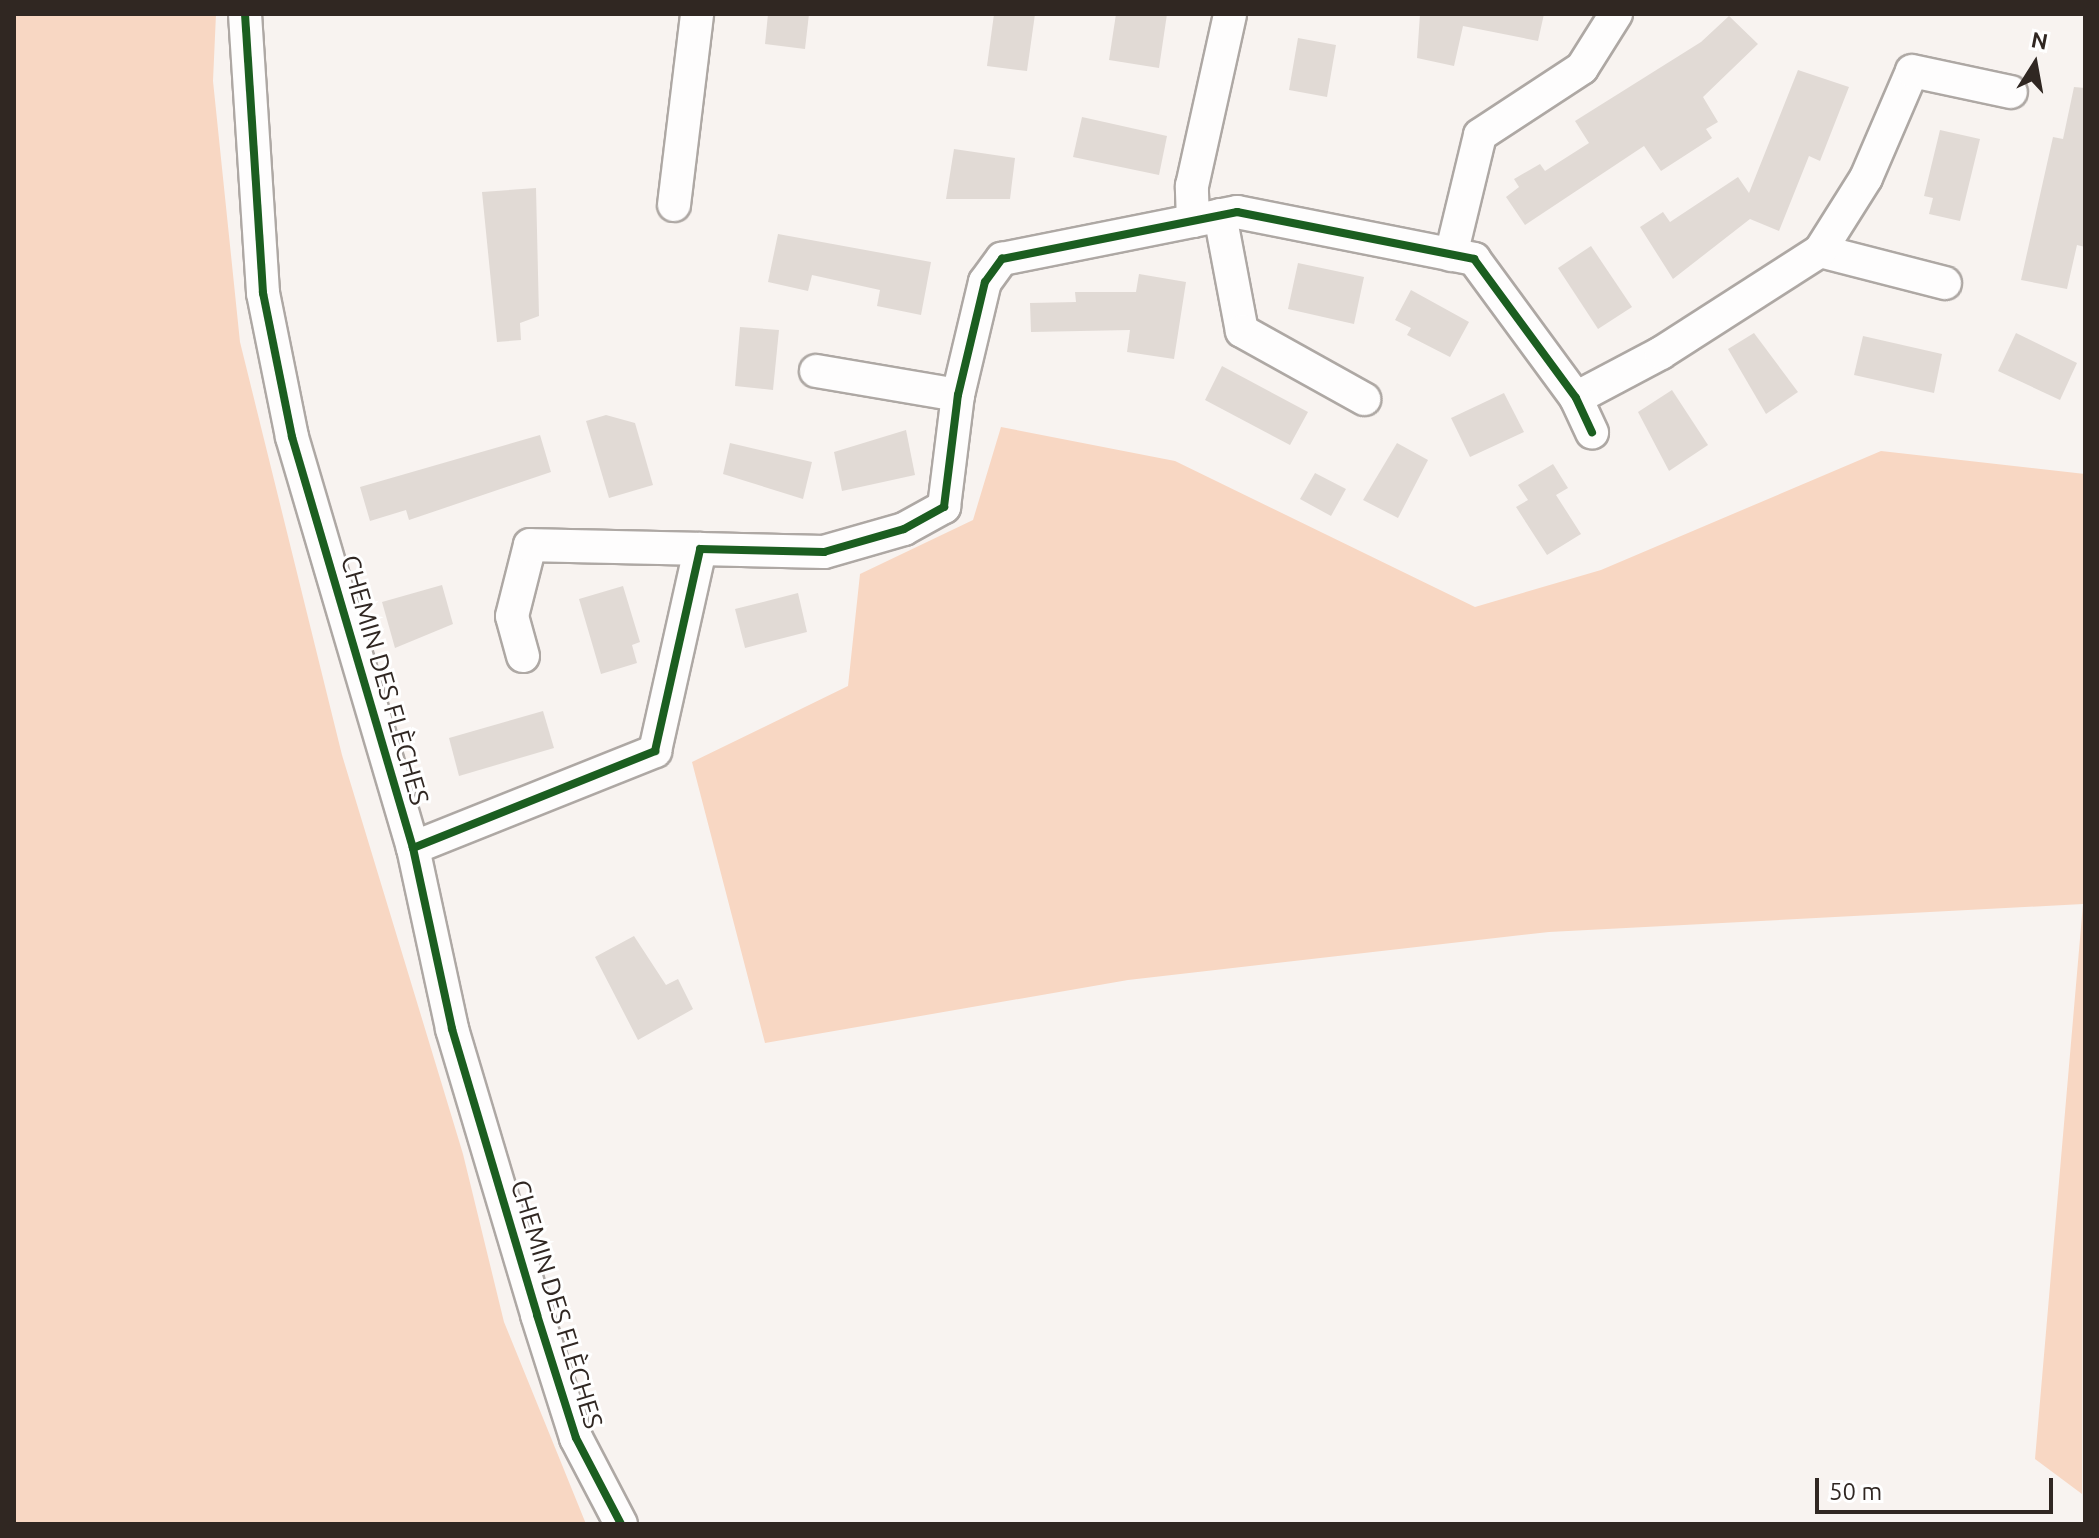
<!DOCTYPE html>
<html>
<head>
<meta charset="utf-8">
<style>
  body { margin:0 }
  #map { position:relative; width:2099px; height:1538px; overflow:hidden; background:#f8f3f0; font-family:Ubuntu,sans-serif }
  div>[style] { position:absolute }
  .green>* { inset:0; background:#f8d7c3 }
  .building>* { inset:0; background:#e1dad5 }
  .roads { filter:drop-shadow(2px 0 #aea8a4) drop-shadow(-2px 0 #aea8a4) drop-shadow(0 2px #aea8a4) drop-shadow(0 -2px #aea8a4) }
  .minor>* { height:32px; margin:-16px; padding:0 16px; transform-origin:16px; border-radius:16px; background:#fefdfd }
  .cycleway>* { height:8px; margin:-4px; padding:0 4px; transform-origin:4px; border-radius:4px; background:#1b5e20 }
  span { translate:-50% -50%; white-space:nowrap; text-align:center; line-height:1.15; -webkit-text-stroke:6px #fff; paint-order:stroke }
  .street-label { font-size:26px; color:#302722 }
  .frame { position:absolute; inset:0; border:16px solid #302722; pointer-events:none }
  .north { position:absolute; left:1995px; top:24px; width:80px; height:80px; -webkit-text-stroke:6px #fff; paint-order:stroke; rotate:11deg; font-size:22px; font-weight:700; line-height:32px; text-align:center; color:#302722 }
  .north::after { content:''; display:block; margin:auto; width:28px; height:36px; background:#302722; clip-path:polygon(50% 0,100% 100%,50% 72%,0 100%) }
  .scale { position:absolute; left:1815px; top:1478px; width:238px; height:36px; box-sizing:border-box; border:4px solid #302722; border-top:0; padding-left:10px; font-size:24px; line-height:28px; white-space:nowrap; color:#302722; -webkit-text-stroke:6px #fff; paint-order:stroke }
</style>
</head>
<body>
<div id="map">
  <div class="green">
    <i style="clip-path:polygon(14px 14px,216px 14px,213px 81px,240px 342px,342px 755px,463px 1154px,504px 1322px,586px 1524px,14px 1524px)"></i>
    <i style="clip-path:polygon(1001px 427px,1175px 461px,1475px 607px,1601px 570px,1881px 451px,2085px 474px,2082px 1494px,2035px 1459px,2083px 904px,1549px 932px,1128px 980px,765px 1043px,692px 762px,848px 686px,860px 574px,973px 520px)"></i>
  </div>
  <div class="building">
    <i style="clip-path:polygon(768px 14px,809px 14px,805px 49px,765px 44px)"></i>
    <i style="clip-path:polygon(994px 14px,1035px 14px,1027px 71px,987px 66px)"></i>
    <i style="clip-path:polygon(1116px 14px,1167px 14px,1159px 68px,1109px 60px)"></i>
    <i style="clip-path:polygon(1420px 14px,1544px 14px,1538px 41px,1463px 26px,1454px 66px,1417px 58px)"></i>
    <i style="clip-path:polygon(1729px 16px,1758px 44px,1703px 97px,1718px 122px,1706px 129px,1712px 138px,1661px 171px,1644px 146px,1525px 225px,1506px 197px,1519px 187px,1514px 179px,1540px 164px,1545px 171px,1589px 143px,1575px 121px,1701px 42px)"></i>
    <i style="clip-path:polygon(1298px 38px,1336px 45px,1327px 97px,1289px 90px)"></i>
    <i style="clip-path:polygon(1798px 70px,1849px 87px,1820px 161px,1809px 156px,1779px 231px,1750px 219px,1673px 279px,1640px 227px,1663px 212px,1670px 222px,1738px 177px,1749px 193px)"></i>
    <i style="clip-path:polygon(2074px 87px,2085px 88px,2085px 247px,2077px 245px,2067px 289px,2021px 280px,2053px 137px,2063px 139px)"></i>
    <i style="clip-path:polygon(1082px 117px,1167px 136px,1159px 175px,1073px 157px)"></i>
    <i style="clip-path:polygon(1940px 130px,1980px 139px,1960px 221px,1929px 214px,1933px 198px,1924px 196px)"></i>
    <i style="clip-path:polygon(954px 149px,1015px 158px,1010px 199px,946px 199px)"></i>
    <i style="clip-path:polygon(536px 188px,539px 316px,520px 323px,521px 340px,497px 342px,482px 192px)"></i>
    <i style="clip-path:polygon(778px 234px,931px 262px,921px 315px,877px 306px,880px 290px,812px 275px,808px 291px,768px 282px)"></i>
    <i style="clip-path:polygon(1591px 246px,1632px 307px,1598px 329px,1558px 268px)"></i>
    <i style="clip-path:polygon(1298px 263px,1364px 277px,1354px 324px,1288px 309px)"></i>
    <i style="clip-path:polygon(1139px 274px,1186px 282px,1174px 359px,1127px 352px,1130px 330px,1031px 332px,1030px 303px,1076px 302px,1075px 292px,1136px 292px)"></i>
    <i style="clip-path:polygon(1411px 290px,1469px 322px,1450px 357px,1407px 335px,1411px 328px,1395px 320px)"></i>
    <i style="clip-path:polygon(740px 327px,779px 330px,773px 390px,735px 386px)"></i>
    <i style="clip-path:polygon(1754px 333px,1798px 392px,1766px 414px,1728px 349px)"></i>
    <i style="clip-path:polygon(2016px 333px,2077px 363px,2060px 400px,1998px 371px)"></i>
    <i style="clip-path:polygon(1863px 336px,1942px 354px,1934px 393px,1854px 375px)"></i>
    <i style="clip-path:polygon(1222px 366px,1308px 412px,1290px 445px,1205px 400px)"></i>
    <i style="clip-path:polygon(1672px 390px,1708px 445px,1669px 471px,1638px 412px)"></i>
    <i style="clip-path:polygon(1504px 393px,1524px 432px,1470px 457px,1451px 418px)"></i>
    <i style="clip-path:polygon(606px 415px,635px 423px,653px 485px,609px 498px,586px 421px)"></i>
    <i style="clip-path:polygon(906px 430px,915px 475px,842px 491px,834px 452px)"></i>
    <i style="clip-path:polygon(540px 435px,551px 472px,409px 520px,406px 510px,370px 521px,360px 487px)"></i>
    <i style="clip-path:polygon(730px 443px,812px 462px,803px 499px,723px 474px)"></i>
    <i style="clip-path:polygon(1397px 443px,1428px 460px,1398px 518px,1363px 500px)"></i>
    <i style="clip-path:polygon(1553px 464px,1568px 488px,1556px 495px,1581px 534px,1547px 555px,1516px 507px,1528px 500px,1518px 485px)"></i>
    <i style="clip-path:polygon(1315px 473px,1346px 489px,1331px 516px,1300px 499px)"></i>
    <i style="clip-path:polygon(442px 585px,453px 624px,395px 648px,382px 602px)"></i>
    <i style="clip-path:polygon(623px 586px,640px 642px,632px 645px,637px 663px,601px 674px,579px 599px)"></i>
    <i style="clip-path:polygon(798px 593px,807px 632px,745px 648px,735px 609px)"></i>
    <i style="clip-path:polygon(543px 711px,554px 748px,459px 776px,449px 738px)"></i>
    <i style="clip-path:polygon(634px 936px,666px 985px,678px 979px,693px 1009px,638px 1040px,595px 957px)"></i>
  </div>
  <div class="roads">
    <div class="minor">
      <i style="left:245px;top:14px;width:280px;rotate:86.3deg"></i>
      <i style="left:263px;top:293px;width:147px;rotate:78.6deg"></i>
      <i style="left:292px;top:437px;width:428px;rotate:73.6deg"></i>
      <i style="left:413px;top:848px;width:185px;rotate:77.8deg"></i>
      <i style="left:452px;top:1029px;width:298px;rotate:73.4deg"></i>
      <i style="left:537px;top:1315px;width:129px;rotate:72.4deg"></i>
      <i style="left:576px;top:1438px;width:97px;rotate:62.4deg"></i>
      <i style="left:674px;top:205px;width:192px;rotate:-83.1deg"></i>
      <i style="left:1220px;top:215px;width:118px;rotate:79.3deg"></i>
      <i style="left:1242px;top:331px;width:140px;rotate:29.1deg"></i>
      <i style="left:1193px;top:221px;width:35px;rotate:-92deg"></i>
      <i style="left:1192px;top:186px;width:176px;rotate:-77.5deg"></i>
      <i style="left:1820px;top:251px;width:129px;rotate:14.4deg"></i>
      <i style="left:1451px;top:255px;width:123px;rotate:-76.4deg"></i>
      <i style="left:1480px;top:135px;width:122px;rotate:-33.3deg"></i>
      <i style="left:1582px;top:68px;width:64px;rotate:-57.8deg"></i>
      <i style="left:816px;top:371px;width:144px;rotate:9.6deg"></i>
      <i style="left:1576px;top:398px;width:96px;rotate:-27.9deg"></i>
      <i style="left:1661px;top:353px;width:189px;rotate:-32.7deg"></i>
      <i style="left:1820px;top:251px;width:86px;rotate:-57.8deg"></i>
      <i style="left:1866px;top:178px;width:116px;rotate:-66.7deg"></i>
      <i style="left:1912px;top:71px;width:101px;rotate:12deg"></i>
      <i style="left:523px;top:656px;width:41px;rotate:-105.4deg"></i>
      <i style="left:512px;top:616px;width:73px;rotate:-75.8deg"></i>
      <i style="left:530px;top:545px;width:170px;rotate:1.3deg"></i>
      <i style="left:413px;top:848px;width:261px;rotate:-21.8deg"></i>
      <i style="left:655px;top:751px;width:207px;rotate:-77.4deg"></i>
      <i style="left:700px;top:549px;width:124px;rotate:1.4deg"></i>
      <i style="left:824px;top:552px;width:83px;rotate:-16deg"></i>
      <i style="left:904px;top:529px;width:46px;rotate:-28.8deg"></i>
      <i style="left:944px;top:507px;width:113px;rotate:-82.9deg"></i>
      <i style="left:958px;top:395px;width:116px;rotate:-76.6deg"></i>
      <i style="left:985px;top:282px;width:29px;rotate:-54deg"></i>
      <i style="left:1002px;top:259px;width:240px;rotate:-11.3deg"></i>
      <i style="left:1237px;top:212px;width:242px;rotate:11.2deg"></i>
      <i style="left:1474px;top:259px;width:172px;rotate:53.7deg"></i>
      <i style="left:1576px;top:398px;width:38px;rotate:65deg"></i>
    </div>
  </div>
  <div class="cycleway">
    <i style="left:245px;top:14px;width:280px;rotate:86.3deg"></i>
    <i style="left:263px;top:293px;width:147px;rotate:78.6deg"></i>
    <i style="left:292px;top:437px;width:428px;rotate:73.6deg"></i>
    <i style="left:413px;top:848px;width:185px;rotate:77.8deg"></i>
    <i style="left:452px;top:1029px;width:298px;rotate:73.4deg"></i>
    <i style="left:537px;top:1315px;width:129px;rotate:72.4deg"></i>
    <i style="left:576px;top:1438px;width:97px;rotate:62.4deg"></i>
    <i style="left:413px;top:848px;width:261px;rotate:-21.8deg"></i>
    <i style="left:655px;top:751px;width:207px;rotate:-77.4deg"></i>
    <i style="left:700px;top:549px;width:124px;rotate:1.4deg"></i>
    <i style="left:824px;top:552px;width:83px;rotate:-16deg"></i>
    <i style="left:904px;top:529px;width:46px;rotate:-28.8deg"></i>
    <i style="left:944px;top:507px;width:113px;rotate:-82.9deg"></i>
    <i style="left:958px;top:395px;width:116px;rotate:-76.6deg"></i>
    <i style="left:985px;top:282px;width:29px;rotate:-54deg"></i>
    <i style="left:1002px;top:259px;width:240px;rotate:-11.3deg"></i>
    <i style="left:1237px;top:212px;width:242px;rotate:11.2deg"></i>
    <i style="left:1474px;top:259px;width:172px;rotate:53.7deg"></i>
    <i style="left:1576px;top:398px;width:38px;rotate:65deg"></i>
  </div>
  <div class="street-label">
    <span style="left:385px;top:680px;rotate:74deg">CHEMIN DES FLÈCHES</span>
    <span style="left:557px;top:1304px;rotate:73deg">CHEMIN DES FLÈCHES</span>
  </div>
  <div class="frame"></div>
  <div class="north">N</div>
  <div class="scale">50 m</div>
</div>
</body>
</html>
